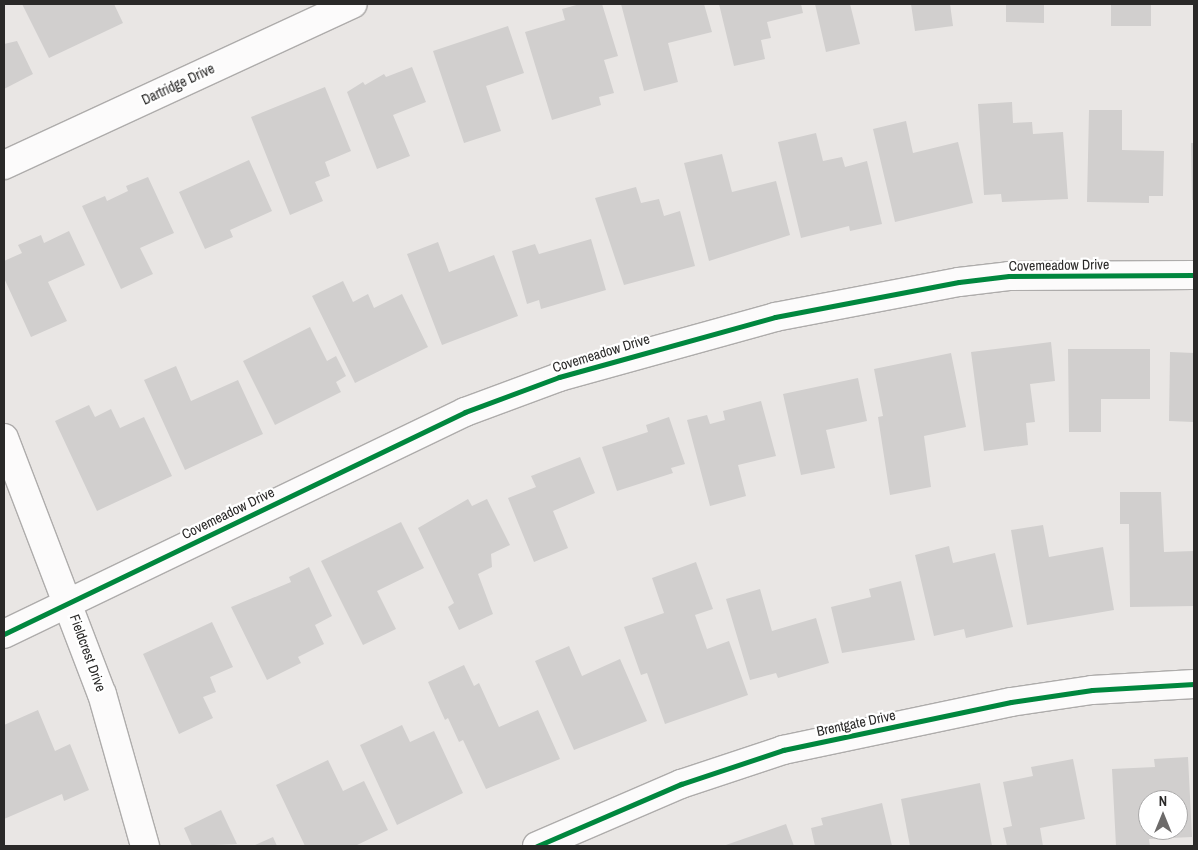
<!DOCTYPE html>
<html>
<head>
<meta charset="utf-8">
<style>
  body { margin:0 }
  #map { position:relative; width:1198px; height:850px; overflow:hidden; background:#e9e6e4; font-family:"Archivo Narrow",sans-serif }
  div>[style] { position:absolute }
  .building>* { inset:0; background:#d1cfce }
  .roads { filter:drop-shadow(1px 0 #aeacab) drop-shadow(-1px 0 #aeacab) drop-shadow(0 1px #aeacab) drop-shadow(0 -1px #aeacab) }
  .street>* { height:28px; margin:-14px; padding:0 14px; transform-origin:14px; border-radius:14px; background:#fcfbfb }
  .secondary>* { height:28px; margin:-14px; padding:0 14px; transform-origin:14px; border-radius:14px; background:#fcfbfb }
  .cycleway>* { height:5px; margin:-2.5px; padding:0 2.5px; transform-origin:2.5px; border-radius:2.5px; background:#00873e }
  span { translate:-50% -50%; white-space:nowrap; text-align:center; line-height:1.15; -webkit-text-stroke:4.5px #fff; paint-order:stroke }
  .street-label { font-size:14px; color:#2a2928 }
  .frame { position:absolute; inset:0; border:5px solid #2a2928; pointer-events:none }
  .north { position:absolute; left:1138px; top:790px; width:50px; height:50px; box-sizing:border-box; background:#fff; border:1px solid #aaa9a9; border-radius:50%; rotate:0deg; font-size:14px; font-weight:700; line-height:20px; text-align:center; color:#2a2928 }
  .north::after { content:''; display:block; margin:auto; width:18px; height:22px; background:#6d6b6a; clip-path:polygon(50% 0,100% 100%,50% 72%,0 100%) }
</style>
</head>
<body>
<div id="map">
  <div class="building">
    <i style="clip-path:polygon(22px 4px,114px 4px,123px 23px,49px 58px)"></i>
    <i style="clip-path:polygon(580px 4px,602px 4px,618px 56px,604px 60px,614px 93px,599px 97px,601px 105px,552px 120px,525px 32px,565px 20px,562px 9px)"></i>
    <i style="clip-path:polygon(621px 4px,704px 4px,712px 32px,668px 43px,678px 82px,644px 91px)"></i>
    <i style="clip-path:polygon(719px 4px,801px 4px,803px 13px,767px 22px,771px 38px,761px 40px,765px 59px,734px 66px)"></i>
    <i style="clip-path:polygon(815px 4px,850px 4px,860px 44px,826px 52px)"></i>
    <i style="clip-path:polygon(911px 4px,950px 4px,953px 26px,915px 31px)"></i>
    <i style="clip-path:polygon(1006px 4px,1044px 4px,1044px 23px,1006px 22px)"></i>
    <i style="clip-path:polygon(1111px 4px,1151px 4px,1151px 26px,1111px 26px)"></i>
    <i style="clip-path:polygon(508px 26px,524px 73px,486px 86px,501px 131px,464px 143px,433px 51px)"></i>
    <i style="clip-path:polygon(17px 41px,33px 74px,4px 89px,4px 44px)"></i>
    <i style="clip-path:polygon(412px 67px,426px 102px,393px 115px,410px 156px,377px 169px,347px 92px,363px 82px,365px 85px,384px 74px,386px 77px)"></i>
    <i style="clip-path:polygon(325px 87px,351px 151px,325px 162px,330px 176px,315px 182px,323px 201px,290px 215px,251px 117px)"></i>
    <i style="clip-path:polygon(1012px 102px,1013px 123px,1032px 122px,1033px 134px,1063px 132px,1068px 199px,1002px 202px,1001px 194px,984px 195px,978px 104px)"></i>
    <i style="clip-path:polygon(1089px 110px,1122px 110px,1122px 150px,1164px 151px,1163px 196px,1149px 196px,1149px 203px,1087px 202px)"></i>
    <i style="clip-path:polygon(906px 121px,913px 153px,958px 142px,973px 203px,895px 222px,873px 129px)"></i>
    <i style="clip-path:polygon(816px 133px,823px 161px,842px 157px,845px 167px,867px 161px,882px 224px,850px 231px,849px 226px,801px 238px,778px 142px)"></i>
    <i style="clip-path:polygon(1191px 143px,1194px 143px,1194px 200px,1192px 200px)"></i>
    <i style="clip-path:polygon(722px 154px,732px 192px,776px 181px,790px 235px,709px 261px,684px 163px)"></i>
    <i style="clip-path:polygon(249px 160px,272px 211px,230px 230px,233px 237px,205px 249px,179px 192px)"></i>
    <i style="clip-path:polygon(148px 177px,174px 233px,140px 248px,153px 274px,121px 289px,82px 206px,105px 196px,107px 201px,128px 191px,126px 186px)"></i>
    <i style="clip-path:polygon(636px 187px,641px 203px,659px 199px,664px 216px,680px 211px,695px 266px,624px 285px,595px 198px)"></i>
    <i style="clip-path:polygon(69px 231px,85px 265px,48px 282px,67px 321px,31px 337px,4px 278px,4px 261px,22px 253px,18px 245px,41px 235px,44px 243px)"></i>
    <i style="clip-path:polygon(591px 239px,606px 290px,541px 309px,539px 300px,527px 304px,512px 251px,535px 244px,539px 254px)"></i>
    <i style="clip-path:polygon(438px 242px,449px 272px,494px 255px,518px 316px,442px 345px,407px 254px)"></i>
    <i style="clip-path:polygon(343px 281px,353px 302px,368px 294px,374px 308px,402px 294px,428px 347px,355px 383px,312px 296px)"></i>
    <i style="clip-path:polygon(310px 327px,327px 361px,336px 356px,346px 376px,336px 382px,341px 392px,275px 425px,243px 361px)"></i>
    <i style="clip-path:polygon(1051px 342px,1055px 381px,1030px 384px,1035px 422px,1026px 423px,1028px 445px,984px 451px,971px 352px)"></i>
    <i style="clip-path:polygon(1068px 349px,1150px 349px,1150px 399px,1101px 399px,1101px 432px,1069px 432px)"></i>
    <i style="clip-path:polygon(1170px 352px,1194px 353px,1194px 422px,1169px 421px)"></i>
    <i style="clip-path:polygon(951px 353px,966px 427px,924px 436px,931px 487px,890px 495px,878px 417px,883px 416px,874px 369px)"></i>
    <i style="clip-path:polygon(176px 366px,191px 401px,238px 380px,263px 434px,185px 470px,144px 380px)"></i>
    <i style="clip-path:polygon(858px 378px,867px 421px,826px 430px,835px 468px,801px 475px,783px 394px)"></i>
    <i style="clip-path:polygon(761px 401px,776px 456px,738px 465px,746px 496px,710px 506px,687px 420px,707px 415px,710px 424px,725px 420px,723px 411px)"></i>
    <i style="clip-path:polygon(89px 405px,95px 417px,111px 409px,120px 428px,144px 417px,172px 476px,97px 511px,55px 421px)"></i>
    <i style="clip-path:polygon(669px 417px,685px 464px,671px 468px,673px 473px,617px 491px,602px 447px,648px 432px,646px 425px)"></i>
    <i style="clip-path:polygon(580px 457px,595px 493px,553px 511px,568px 548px,534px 562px,508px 498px,536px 487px,531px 476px)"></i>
    <i style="clip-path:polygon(1120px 492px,1161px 492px,1164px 552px,1194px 551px,1194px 606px,1130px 607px,1129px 524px,1120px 524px)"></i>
    <i style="clip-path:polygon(468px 499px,472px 506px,487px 499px,510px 545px,491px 554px,492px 567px,478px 574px,493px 614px,459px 630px,448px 607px,454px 603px,418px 528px)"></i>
    <i style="clip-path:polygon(401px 522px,424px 568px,377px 591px,396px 629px,363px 645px,321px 561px)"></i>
    <i style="clip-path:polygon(1043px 525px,1049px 557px,1103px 547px,1114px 610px,1027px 625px,1011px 530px)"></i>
    <i style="clip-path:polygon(949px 546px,953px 563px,995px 553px,1013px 627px,966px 638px,964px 629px,934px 636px,915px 555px)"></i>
    <i style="clip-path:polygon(696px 562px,713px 609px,695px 615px,707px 649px,729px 641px,748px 695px,665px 724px,647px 673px,641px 675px,624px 627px,664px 613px,652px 578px)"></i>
    <i style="clip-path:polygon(309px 567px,332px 616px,315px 625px,324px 644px,298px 657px,301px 663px,267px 680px,231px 607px,291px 582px,289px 577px)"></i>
    <i style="clip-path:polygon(901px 581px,915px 640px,842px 653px,831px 607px,871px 597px,869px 589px)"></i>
    <i style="clip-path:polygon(760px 589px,772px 631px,816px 618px,829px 663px,778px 678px,776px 673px,750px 680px,726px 599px)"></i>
    <i style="clip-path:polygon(212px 622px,233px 667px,210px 677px,216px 692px,203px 697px,213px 718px,179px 734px,143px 654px)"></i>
    <i style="clip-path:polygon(569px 646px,582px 676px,620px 659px,647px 721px,574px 750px,535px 661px)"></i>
    <i style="clip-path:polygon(464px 665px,474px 686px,479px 683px,499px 727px,538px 710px,560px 759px,486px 789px,463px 740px,459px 742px,448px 718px,445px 720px,428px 682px)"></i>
    <i style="clip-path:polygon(38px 710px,55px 751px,70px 744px,89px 790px,64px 801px,62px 794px,4px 819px,4px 725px)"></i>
    <i style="clip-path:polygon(402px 725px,410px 742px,434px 731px,463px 793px,397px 825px,360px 745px)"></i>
    <i style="clip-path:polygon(evenodd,1188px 757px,1192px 837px,1149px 839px,1150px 846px,1116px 846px,1112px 769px,1155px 767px,1154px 759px,1188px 757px,1148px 800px,1178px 800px,1178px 830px,1148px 830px,1148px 800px)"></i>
    <i style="clip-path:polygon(1073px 759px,1085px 819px,1040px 828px,1043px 846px,1007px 846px,1003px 828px,1012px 826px,1003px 782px,1033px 776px,1031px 767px)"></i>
    <i style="clip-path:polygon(328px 760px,343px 791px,364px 781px,388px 830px,355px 846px,305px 846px,276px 785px)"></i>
    <i style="clip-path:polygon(980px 783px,992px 846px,910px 846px,901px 799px)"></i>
    <i style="clip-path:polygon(882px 803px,892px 846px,815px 846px,811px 828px,823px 825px,821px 818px)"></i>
    <i style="clip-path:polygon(221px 810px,237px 844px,192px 846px,184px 828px)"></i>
    <i style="clip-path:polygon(786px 824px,794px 846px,723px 846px)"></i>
    <i style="clip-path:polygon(273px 837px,277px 846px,253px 846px)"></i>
  </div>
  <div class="roads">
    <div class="street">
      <i style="left:4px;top:165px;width:384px;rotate:-24.8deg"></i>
      <i style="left:4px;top:634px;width:512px;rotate:-25.71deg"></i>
      <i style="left:465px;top:412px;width:100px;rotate:-20.4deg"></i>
      <i style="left:559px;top:377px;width:224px;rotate:-15.5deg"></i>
      <i style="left:775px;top:317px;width:187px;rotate:-10.8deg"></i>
      <i style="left:959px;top:282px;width:50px;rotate:-6.8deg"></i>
      <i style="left:1009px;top:276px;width:185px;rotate:-0.3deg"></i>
      <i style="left:537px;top:846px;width:157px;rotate:-23.3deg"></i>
      <i style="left:681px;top:784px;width:108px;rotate:-18.4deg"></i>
      <i style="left:783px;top:750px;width:233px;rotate:-11.9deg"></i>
      <i style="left:1011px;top:702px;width:82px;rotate:-8.4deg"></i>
      <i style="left:1092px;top:690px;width:102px;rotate:-3.4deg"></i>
    </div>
    <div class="secondary">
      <i style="left:4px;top:438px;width:274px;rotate:69.1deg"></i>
      <i style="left:102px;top:694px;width:158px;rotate:74.2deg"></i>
    </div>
  </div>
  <div class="cycleway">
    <i style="left:4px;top:634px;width:512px;rotate:-25.71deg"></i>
    <i style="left:465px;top:412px;width:100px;rotate:-20.4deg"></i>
    <i style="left:559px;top:377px;width:224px;rotate:-15.5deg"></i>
    <i style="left:775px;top:317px;width:187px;rotate:-10.8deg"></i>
    <i style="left:959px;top:282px;width:50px;rotate:-6.8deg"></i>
    <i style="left:1009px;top:276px;width:185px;rotate:-0.3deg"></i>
    <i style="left:537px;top:846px;width:157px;rotate:-23.3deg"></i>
    <i style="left:681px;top:784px;width:108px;rotate:-18.4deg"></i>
    <i style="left:783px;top:750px;width:233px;rotate:-11.9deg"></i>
    <i style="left:1011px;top:702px;width:82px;rotate:-8.4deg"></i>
    <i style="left:1092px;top:690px;width:102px;rotate:-3.4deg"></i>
  </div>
  <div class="street-label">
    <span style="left:178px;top:84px;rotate:-25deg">Dartridge Drive</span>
    <span style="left:1059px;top:265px;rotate:-1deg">Covemeadow Drive</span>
    <span style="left:601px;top:353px;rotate:-17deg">Covemeadow Drive</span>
    <span style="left:228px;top:513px;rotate:-26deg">Covemeadow Drive</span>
    <span style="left:88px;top:653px;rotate:70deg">Fieldcrest Drive</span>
    <span style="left:856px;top:723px;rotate:-12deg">Brentgate Drive</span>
  </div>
  <div class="frame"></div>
  <div class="north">N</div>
</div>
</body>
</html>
